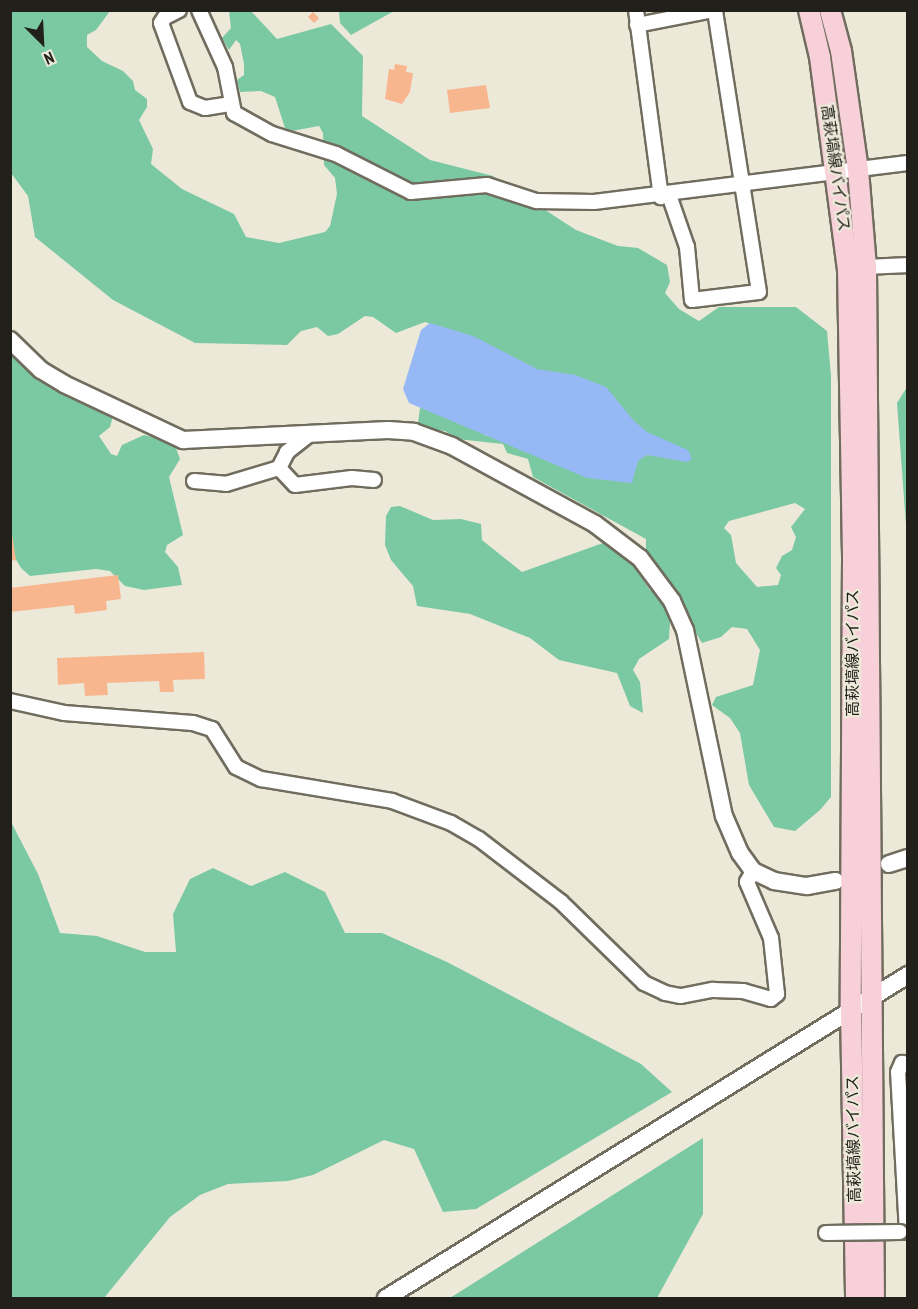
<!DOCTYPE html>
<html>
<head>
<meta charset="utf-8">
<style>
  body { margin:0 }
  #map { position:relative; width:918px; height:1309px; overflow:hidden; background:#ede9d9; font-family:"PT Sans Narrow","Noto Sans JP",sans-serif }
  div>[style] { position:absolute }
  .green>* { inset:0; background:#7bc9a2 }
  .water>* { inset:0; background:#96b8f4 }
  .building>* { inset:0; background:#f8b68f }
  .roads { filter:drop-shadow(2px 0 #706d5f) drop-shadow(-2px 0 #706d5f) drop-shadow(0 2px #706d5f) drop-shadow(0 -2px #706d5f) }
  .minor>* { height:14px; margin:-7px; padding:0 7px; transform-origin:7px; border-radius:7px; background:#fff }
  .tertiary>* { height:16px; margin:-8px; padding:0 8px; transform-origin:8px; border-radius:8px; background:#fff }
  .secondary>* { height:20px; margin:-10px; padding:0 10px; transform-origin:10px; border-radius:10px; background:#f8d0d9 }
  .bridges { filter:drop-shadow(2px 0 #706d5f) drop-shadow(-2px 0 #706d5f) drop-shadow(0 2px #706d5f) drop-shadow(0 -2px #706d5f) }
  .minor-bridge>* { height:14px; margin:-7px; padding:0 7px; transform-origin:7px; border-radius:7px; background:#fff }
  span { translate:-50% -50%; white-space:nowrap; text-align:center; line-height:1.15; -webkit-text-stroke:4.5px #ede9d9; paint-order:stroke }
  .street-label { font-size:16px; color:#22201b }
  .frame { position:absolute; inset:0; border:12px solid #22201b; pointer-events:none }
  .north { position:absolute; left:12px; top:12px; width:60px; height:60px; -webkit-text-stroke:4px #ede9d9; paint-order:stroke; rotate:156deg; font-size:16px; font-weight:700; line-height:24px; text-align:center; color:#22201b }
  .north::after { content:''; display:block; margin:auto; width:21px; height:27px; background:#22201b; clip-path:polygon(50% 0,100% 100%,50% 72%,0 100%) }
</style>
</head>
<body>
<div id="map">
  <div class="green">
    <i style="clip-path:polygon(evenodd,11px 11px,110px 11px,96px 30px,87px 35px,87px 47px,102px 61px,123px 71px,133px 81px,135px 90px,147px 99px,147px 107px,139px 120px,153px 149px,151px 164px,182px 189px,234px 214px,246px 237px,279px 243px,325px 232px,330px 226px,337px 194px,335px 178px,324px 165px,323px 133px,319px 126px,292px 131px,285px 128px,275px 97px,261px 91px,240px 92px,237px 80px,244px 75px,244px 64px,240px 44px,236px 40px,229px 50px,222px 38px,231px 28px,229px 11px,251px 11px,277px 39px,331px 24px,363px 56px,362px 116px,430px 160px,493px 176px,576px 230px,618px 246px,638px 248px,667px 265px,670px 282px,665px 293px,679px 309px,699px 321px,719px 307px,796px 307px,827px 331px,831px 376px,831px 797px,820px 810px,795px 831px,774px 827px,749px 785px,740px 733px,730px 718px,712px 705px,716px 697px,753px 685px,760px 650px,747px 629px,732px 627px,721px 637px,702px 643px,646px 549px,646px 539px,533px 477px,528px 459px,507px 453px,503px 444px,457px 439px,445px 431px,423px 429px,418px 423px,420px 408px,455px 411px,486px 436px,495px 434px,433px 325px,425px 322px,396px 333px,373px 317px,365px 316px,338px 334px,328px 336px,317px 327px,301px 331px,287px 345px,195px 343px,113px 300px,35px 237px,28px 196px,11px 173px,11px 11px,795px 503px,805px 509px,791px 527px,796px 537px,792px 550px,782px 556px,776px 568px,781px 575px,778px 585px,757px 587px,736px 563px,731px 535px,724px 528px,729px 521px,795px 503px)"></i>
    <i style="clip-path:polygon(394px 11px,351px 35px,340px 23px,339px 11px)"></i>
    <i style="clip-path:polygon(10px 354px,51px 387px,114px 412px,110px 427px,99px 436px,111px 454px,117px 456px,122px 445px,144px 435px,174px 443px,180px 459px,169px 477px,183px 535px,167px 545px,165px 552px,178px 567px,182px 585px,144px 590px,125px 586px,110px 571px,96px 569px,30px 576px,21px 568px,10px 549px)"></i>
    <i style="clip-path:polygon(907px 387px,907px 539px,897px 403px)"></i>
    <i style="clip-path:polygon(400px 506px,433px 520px,461px 519px,481px 524px,482px 540px,522px 572px,603px 543px,625px 554px,650px 590px,662px 600px,670px 621px,669px 639px,639px 659px,633px 670px,640px 682px,643px 713px,630px 706px,617px 673px,559px 660px,530px 638px,470px 614px,417px 606px,413px 586px,391px 560px,385px 545px,386px 516px,391px 507px)"></i>
    <i style="clip-path:polygon(11px 822px,38px 874px,60px 933px,97px 936px,145px 952px,176px 952px,173px 914px,190px 879px,213px 868px,251px 886px,285px 872px,325px 892px,345px 933px,382px 933px,447px 962px,641px 1064px,672px 1092px,476px 1209px,443px 1212px,414px 1149px,384px 1140px,313px 1175px,288px 1181px,228px 1184px,200px 1195px,170px 1217px,104px 1298px,11px 1298px)"></i>
    <i style="clip-path:polygon(703px 1138px,703px 1214px,657px 1298px,450px 1298px)"></i>
  </div>
  <div class="water">
    <i style="clip-path:polygon(430px 323px,473px 336px,537px 369px,575px 375px,606px 387px,634px 421px,647px 432px,688px 450px,692px 459px,687px 462px,647px 455px,638px 461px,632px 483px,587px 478px,409px 403px,403px 389px,421px 330px)"></i>
  </div>
  <div class="building">
    <i style="clip-path:polygon(313px 12px,319px 18px,314px 23px,308px 17px)"></i>
    <i style="clip-path:polygon(395px 64px,407px 66px,406px 72px,413px 73px,410px 92px,402px 104px,385px 99px,389px 69px,394px 70px)"></i>
    <i style="clip-path:polygon(486px 85px,490px 108px,450px 113px,447px 90px)"></i>
    <i style="clip-path:polygon(10px 521px,16px 560px,10px 561px)"></i>
    <i style="clip-path:polygon(118px 575px,121px 599px,106px 601px,107px 610px,75px 614px,74px 605px,10px 612px,10px 588px)"></i>
    <i style="clip-path:polygon(204px 652px,205px 679px,173px 680px,174px 692px,160px 692px,159px 681px,107px 683px,108px 695px,85px 696px,84px 683px,58px 685px,57px 658px)"></i>
  </div>
  <div class="roads">
    <div class="minor">
      <i style="left:179px;top:10px;width:16px;rotate:153deg"></i>
      <i style="left:165px;top:17px;width:7px;rotate:124deg"></i>
      <i style="left:161px;top:23px;width:84px;rotate:69.8deg"></i>
      <i style="left:190px;top:102px;width:16px;rotate:22deg"></i>
      <i style="left:205px;top:108px;width:25px;rotate:-9deg"></i>
      <i style="left:199px;top:10px;width:63px;rotate:65.5deg"></i>
      <i style="left:225px;top:67px;width:47px;rotate:78.9deg"></i>
      <i style="left:234px;top:113px;width:43px;rotate:28.9deg"></i>
      <i style="left:272px;top:134px;width:67px;rotate:17.4deg"></i>
      <i style="left:336px;top:154px;width:84px;rotate:26.9deg"></i>
      <i style="left:411px;top:192px;width:76px;rotate:-5.3deg"></i>
      <i style="left:487px;top:185px;width:52px;rotate:18.1deg"></i>
      <i style="left:536px;top:201px;width:58px;rotate:1deg"></i>
      <i style="left:594px;top:202px;width:316px;rotate:-7.1deg"></i>
      <i style="left:636px;top:10px;width:189px;rotate:82.4deg"></i>
      <i style="left:637px;top:25px;width:77px;rotate:-11.2deg"></i>
      <i style="left:669px;top:195px;width:55px;rotate:70.9deg"></i>
      <i style="left:687px;top:247px;width:53px;rotate:84.6deg"></i>
      <i style="left:692px;top:300px;width:67px;rotate:-6.8deg"></i>
      <i style="left:759px;top:292px;width:285px;rotate:-98.9deg"></i>
      <i style="left:866px;top:267px;width:42px;rotate:-2.7deg"></i>
      <i style="left:279px;top:468px;width:18px;rotate:-63deg"></i>
      <i style="left:287px;top:452px;width:28px;rotate:-38deg"></i>
      <i style="left:194px;top:481px;width:32px;rotate:5deg"></i>
      <i style="left:226px;top:484px;width:55px;rotate:-16.8deg"></i>
      <i style="left:279px;top:468px;width:23px;rotate:47deg"></i>
      <i style="left:295px;top:485px;width:57px;rotate:-7deg"></i>
      <i style="left:352px;top:478px;width:22px;rotate:5deg"></i>
      <i style="left:10px;top:701px;width:55px;rotate:12.5deg"></i>
      <i style="left:64px;top:713px;width:129px;rotate:4.4deg"></i>
      <i style="left:193px;top:723px;width:20px;rotate:18deg"></i>
      <i style="left:212px;top:729px;width:45px;rotate:57.7deg"></i>
      <i style="left:236px;top:767px;width:28px;rotate:26deg"></i>
      <i style="left:261px;top:779px;width:133px;rotate:9.5deg"></i>
      <i style="left:392px;top:801px;width:63px;rotate:20.4deg"></i>
      <i style="left:451px;top:823px;width:32px;rotate:30deg"></i>
      <i style="left:479px;top:839px;width:103px;rotate:37.5deg"></i>
      <i style="left:561px;top:902px;width:116px;rotate:44.3deg"></i>
      <i style="left:644px;top:983px;width:23px;rotate:25deg"></i>
      <i style="left:665px;top:993px;width:16px;rotate:11deg"></i>
      <i style="left:681px;top:996px;width:33px;rotate:-11deg"></i>
      <i style="left:713px;top:990px;width:30px;rotate:2deg"></i>
      <i style="left:743px;top:991px;width:29px;rotate:16deg"></i>
      <i style="left:771px;top:999px;width:8px;rotate:-40deg"></i>
      <i style="left:777px;top:994px;width:56px;rotate:-96.1deg"></i>
      <i style="left:771px;top:938px;width:61px;rotate:-113.2deg"></i>
      <i style="left:747px;top:882px;width:13px;rotate:-61deg"></i>
      <i style="left:900px;top:1232px;width:7px"></i>
      <i style="left:907px;top:1232px;width:160px;rotate:-93.2deg"></i>
      <i style="left:898px;top:1072px;width:10px;rotate:-66deg"></i>
      <i style="left:902px;top:1063px;width:6px;rotate:9deg"></i>
    </div>
    <div class="tertiary">
      <i style="left:10px;top:340px;width:43px;rotate:44.1deg"></i>
      <i style="left:41px;top:370px;width:27px;rotate:31deg"></i>
      <i style="left:64px;top:384px;width:132px;rotate:25.2deg"></i>
      <i style="left:183px;top:440px;width:205px;rotate:-2.8deg"></i>
      <i style="left:388px;top:430px;width:26px;rotate:4deg"></i>
      <i style="left:414px;top:432px;width:40px;rotate:20.2deg"></i>
      <i style="left:452px;top:446px;width:163px;rotate:28.6deg"></i>
      <i style="left:595px;top:524px;width:56px;rotate:37.1deg"></i>
      <i style="left:640px;top:558px;width:54px;rotate:53.3deg"></i>
      <i style="left:672px;top:601px;width:32px;rotate:66deg"></i>
      <i style="left:685px;top:630px;width:190px;rotate:78.2deg"></i>
      <i style="left:724px;top:816px;width:40px;rotate:66.6deg"></i>
      <i style="left:740px;top:853px;width:22px;rotate:54deg"></i>
      <i style="left:753px;top:871px;width:23px;rotate:25deg"></i>
      <i style="left:774px;top:881px;width:33px;rotate:9deg"></i>
      <i style="left:807px;top:886px;width:29px;rotate:-10deg"></i>
      <i style="left:889px;top:864px;width:20px;rotate:-18deg"></i>
      <i style="left:386px;top:1298px;width:614px;rotate:-31.75deg"></i>
    </div>
    <div class="secondary">
      <i style="left:809px;top:10px;width:48px;rotate:76.8deg"></i>
      <i style="left:820px;top:57px;width:214px;rotate:82.5deg"></i>
      <i style="left:848px;top:269px;width:291px;rotate:89deg"></i>
      <i style="left:853px;top:560px;width:448px;rotate:90.3deg"></i>
      <i style="left:851px;top:1008px;width:290px;rotate:89deg"></i>
      <i style="left:830px;top:10px;width:42px;rotate:75deg"></i>
      <i style="left:841px;top:51px;width:120px;rotate:81.9deg"></i>
      <i style="left:858px;top:170px;width:97px;rotate:85.3deg"></i>
      <i style="left:866px;top:267px;width:1031px;rotate:89.56deg"></i>
    </div>
  </div>
  <div class="bridges">
    <div class="minor-bridge">
      <i style="left:826px;top:1233px;width:74px;rotate:-0.8deg"></i>
    </div>
  </div>
  <div class="street-label">
    <span style="left:836px;top:168px;rotate:82deg">高萩塙線バイパス</span>
    <span style="left:852px;top:653px;rotate:-90deg">高萩塙線バイパス</span>
    <span style="left:853px;top:1139px;rotate:-91deg">高萩塙線バイパス</span>
  </div>
  <div class="frame"></div>
  <div class="north">N</div>
</div>
</body>
</html>
